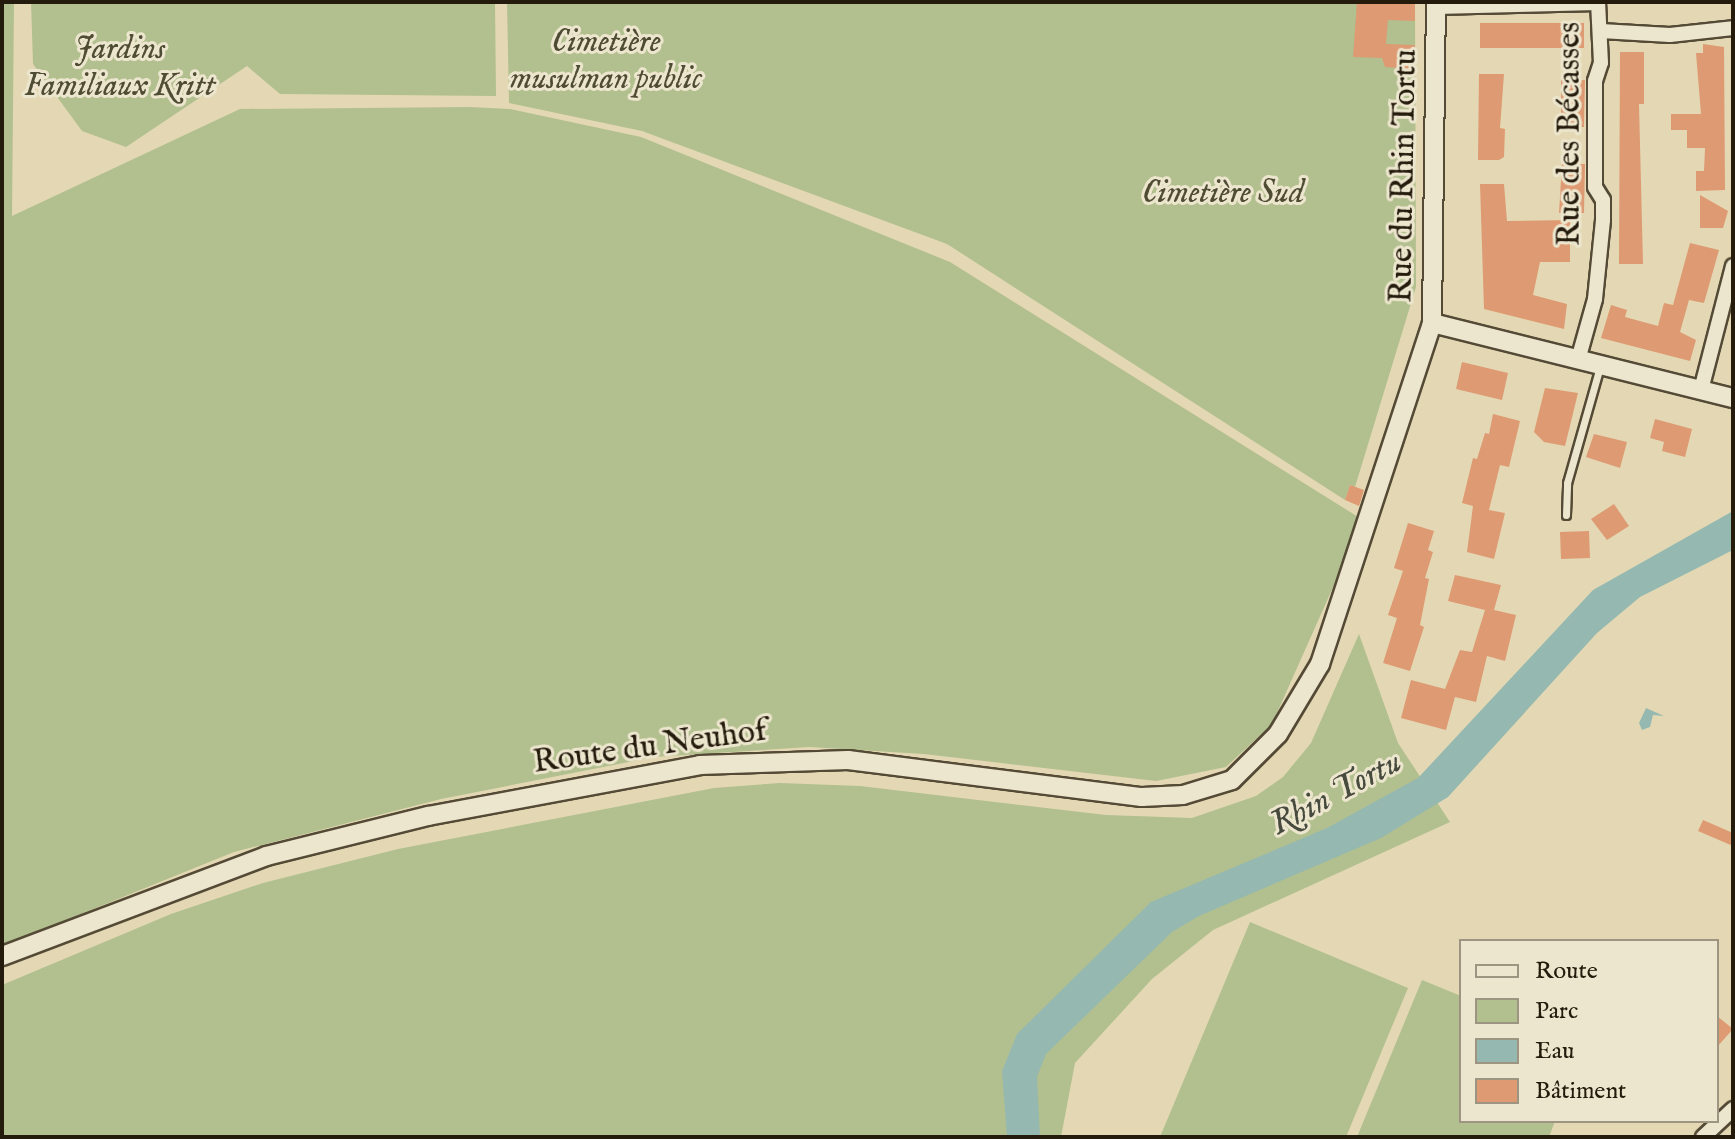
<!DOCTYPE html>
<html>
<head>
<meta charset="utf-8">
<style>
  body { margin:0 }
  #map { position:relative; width:1735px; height:1139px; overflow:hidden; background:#e3d8b3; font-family:"IM FELL English",serif }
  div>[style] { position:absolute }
  .green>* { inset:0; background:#b2bf8e }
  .water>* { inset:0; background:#95b9b1 }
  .building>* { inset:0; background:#de9a73 }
  .roads { filter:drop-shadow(2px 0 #544a36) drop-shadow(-2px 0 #544a36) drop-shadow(0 2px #544a36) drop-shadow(0 -2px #544a36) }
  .service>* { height:7px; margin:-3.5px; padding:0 3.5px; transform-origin:3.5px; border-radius:3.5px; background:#ede6ce }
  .minor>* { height:14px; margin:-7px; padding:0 7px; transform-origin:7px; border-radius:7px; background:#ede6ce }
  .tertiary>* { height:18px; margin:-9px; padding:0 9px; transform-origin:9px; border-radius:9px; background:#ede6ce }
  span { translate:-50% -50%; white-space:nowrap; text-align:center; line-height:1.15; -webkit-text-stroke:6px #ede6ce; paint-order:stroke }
  .park-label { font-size:32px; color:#4f4c34; font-style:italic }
  .street-label { font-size:32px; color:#251b0d }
  .water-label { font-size:34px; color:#474a3e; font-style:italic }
  .frame { position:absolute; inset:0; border:4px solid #251b0d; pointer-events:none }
  .legend { position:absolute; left:1459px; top:939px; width:260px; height:184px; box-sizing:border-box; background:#ede6ce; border:2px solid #9d9581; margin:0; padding:10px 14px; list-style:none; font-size:24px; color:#251b0d }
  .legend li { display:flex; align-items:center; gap:16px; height:40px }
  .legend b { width:40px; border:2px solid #9d9581 }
</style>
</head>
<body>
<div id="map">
  <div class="green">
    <i style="clip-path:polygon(2px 2px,14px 2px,12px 216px,240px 109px,469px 107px,510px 109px,641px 137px,950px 262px,1363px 520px,1272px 724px,1226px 767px,1156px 781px,924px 754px,809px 747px,654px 757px,441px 799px,234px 852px,2px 946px)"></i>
    <i style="clip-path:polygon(31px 2px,495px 2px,496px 96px,280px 94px,247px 66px,126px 147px,82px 131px,33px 64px)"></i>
    <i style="clip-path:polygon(507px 2px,1415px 2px,1416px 287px,1355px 487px,1350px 485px,1345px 500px,947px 244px,642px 131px,509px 103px)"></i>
    <i style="clip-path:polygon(1359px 634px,1398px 743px,1450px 822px,1213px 930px,1152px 979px,1075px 1063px,1061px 1137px,2px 1137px,2px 985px,171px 914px,263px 883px,398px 849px,714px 788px,780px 783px,860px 786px,1106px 815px,1192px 818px,1256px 796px,1283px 777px,1311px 743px)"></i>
    <i style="clip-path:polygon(1250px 922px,1408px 988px,1346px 1137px,1160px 1137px)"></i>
    <i style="clip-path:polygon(1422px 980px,1461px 996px,1461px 1121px,1555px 1121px,1549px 1137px,1357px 1137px)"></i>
  </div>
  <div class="water">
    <i style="clip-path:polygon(1733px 511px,1733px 550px,1640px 597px,1597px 633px,1448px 797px,1381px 838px,1199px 916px,1172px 932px,1046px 1054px,1037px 1077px,1040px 1137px,1007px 1137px,1002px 1071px,1017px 1034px,1151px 902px,1327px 828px,1418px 778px,1593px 590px)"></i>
    <i style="clip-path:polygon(1646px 708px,1664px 716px,1653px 715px,1650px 727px,1642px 730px,1639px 723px)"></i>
  </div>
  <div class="building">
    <i style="clip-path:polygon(1357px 2px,1415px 3px,1415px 21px,1388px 20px,1386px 44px,1415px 45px,1415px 69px,1385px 67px,1382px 58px,1353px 57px)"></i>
    <i style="clip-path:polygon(1480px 23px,1584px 23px,1584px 48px,1480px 48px)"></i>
    <i style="clip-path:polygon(1703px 44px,1724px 47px,1725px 190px,1696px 191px,1696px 171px,1704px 171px,1705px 148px,1687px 148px,1687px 130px,1671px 130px,1671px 114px,1701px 114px,1696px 53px,1703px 53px)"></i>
    <i style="clip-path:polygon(1620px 52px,1644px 52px,1644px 104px,1639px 104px,1643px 264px,1619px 264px)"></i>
    <i style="clip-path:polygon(1479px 74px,1504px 74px,1500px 128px,1505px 129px,1504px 157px,1499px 160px,1478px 160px)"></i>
    <i style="clip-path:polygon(1561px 80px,1585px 80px,1584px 127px,1561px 127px)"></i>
    <i style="clip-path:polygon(1562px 164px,1585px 164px,1584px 213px,1559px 213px)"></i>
    <i style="clip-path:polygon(1480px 184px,1504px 184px,1507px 221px,1570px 220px,1570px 262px,1540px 262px,1533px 295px,1567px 304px,1564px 329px,1484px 309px)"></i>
    <i style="clip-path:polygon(1700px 195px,1728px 211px,1723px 228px,1700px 228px)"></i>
    <i style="clip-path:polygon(1690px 243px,1719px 250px,1704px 303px,1689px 300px,1680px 332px,1696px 340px,1690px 361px,1601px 338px,1611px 305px,1627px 310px,1625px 317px,1658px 326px,1664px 303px,1673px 305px)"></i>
    <i style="clip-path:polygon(1462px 362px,1508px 373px,1502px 400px,1456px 389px)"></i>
    <i style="clip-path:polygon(1545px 388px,1578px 393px,1565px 446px,1544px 442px,1534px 432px)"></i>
    <i style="clip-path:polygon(1493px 414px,1520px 421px,1509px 467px,1500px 465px,1489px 510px,1505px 513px,1494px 559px,1467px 552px,1473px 506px,1462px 503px,1473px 458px,1477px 459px,1485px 433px,1489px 434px)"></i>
    <i style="clip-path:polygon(1655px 419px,1692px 429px,1685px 457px,1662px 451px,1664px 442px,1650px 438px)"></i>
    <i style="clip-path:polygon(1594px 434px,1627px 442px,1620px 468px,1586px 457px)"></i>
    <i style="clip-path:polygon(1350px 485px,1364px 490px,1359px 506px,1345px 500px)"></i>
    <i style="clip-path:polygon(1614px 504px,1629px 526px,1607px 540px,1591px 519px)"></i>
    <i style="clip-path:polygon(1408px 523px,1434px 531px,1428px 550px,1433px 552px,1425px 578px,1429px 579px,1420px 625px,1424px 627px,1410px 671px,1383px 663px,1397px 618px,1388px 615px,1403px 571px,1394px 568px)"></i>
    <i style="clip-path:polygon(1589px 531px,1590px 558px,1561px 559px,1560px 532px)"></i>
    <i style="clip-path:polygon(1455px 575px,1501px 585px,1494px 610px,1516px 615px,1505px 661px,1487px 656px,1476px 702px,1455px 697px,1446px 730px,1401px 718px,1411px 680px,1445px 689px,1460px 650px,1472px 652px,1485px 610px,1448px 601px)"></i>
    <i style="clip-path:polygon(1703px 820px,1733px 833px,1733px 846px,1698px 831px)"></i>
    <i style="clip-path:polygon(1717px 1016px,1733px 1029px,1717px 1047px)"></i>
  </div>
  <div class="roads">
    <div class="service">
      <i style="left:1566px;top:515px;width:32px;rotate:-88deg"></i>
      <i style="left:1567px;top:483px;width:122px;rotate:-74.2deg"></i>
    </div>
    <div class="minor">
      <i style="left:1436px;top:7px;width:162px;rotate:-1.4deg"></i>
      <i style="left:1601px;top:31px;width:69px;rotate:3.3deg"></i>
      <i style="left:1670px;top:35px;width:63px;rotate:-6.3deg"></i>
      <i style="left:1578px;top:360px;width:63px;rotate:-74.4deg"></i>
      <i style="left:1595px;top:299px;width:79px;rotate:-84.2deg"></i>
      <i style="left:1603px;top:220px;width:20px;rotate:-90deg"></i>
      <i style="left:1603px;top:200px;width:15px;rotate:-122deg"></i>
      <i style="left:1595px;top:187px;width:106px;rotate:-90deg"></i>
      <i style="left:1595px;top:81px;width:19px;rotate:-72deg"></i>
      <i style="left:1601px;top:63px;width:61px;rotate:-92.8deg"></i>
      <i style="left:1701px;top:390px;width:128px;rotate:-75.5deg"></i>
      <i style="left:1703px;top:1137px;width:41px;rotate:-43deg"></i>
    </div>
    <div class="tertiary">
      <i style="left:1432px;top:323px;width:310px;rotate:14deg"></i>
      <i style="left:2px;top:956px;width:282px;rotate:-20.7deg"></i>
      <i style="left:266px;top:856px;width:167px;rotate:-13.9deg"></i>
      <i style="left:428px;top:816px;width:277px;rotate:-10.6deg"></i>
      <i style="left:700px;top:765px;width:148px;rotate:-1.9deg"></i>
      <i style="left:848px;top:760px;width:296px;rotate:7.2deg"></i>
      <i style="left:1142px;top:797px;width:41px;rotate:-2.8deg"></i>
      <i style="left:1183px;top:795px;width:51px;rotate:-17deg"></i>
      <i style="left:1232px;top:780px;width:65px;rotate:-45deg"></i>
      <i style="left:1278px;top:734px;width:82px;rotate:-59deg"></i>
      <i style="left:1320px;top:664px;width:359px;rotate:-71.8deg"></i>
      <i style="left:1432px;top:323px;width:321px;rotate:-89.3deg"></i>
    </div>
  </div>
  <div class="park-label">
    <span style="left:606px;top:62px">Cimetière<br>musulman public</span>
    <span style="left:120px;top:69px">Jardins<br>Familiaux Kritt</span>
    <span style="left:1223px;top:194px">Cimetière Sud</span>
  </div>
  <div class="street-label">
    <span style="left:1571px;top:134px;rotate:-90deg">Rue des Bécasses</span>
    <span style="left:1405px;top:176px;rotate:-89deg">Rue du Rhin Tortu</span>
    <span style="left:650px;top:748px;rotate:-8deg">Route du Neuhof</span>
  </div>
  <div class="water-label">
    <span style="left:1336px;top:793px;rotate:-28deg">Rhin Tortu</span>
  </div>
  <div class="frame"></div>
  <ul class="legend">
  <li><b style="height:10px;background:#ede6ce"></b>Route</li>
  <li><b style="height:22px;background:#b2bf8e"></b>Parc</li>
  <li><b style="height:22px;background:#95b9b1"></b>Eau</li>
  <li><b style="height:22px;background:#de9a73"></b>Bâtiment</li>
  </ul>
</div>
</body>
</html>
